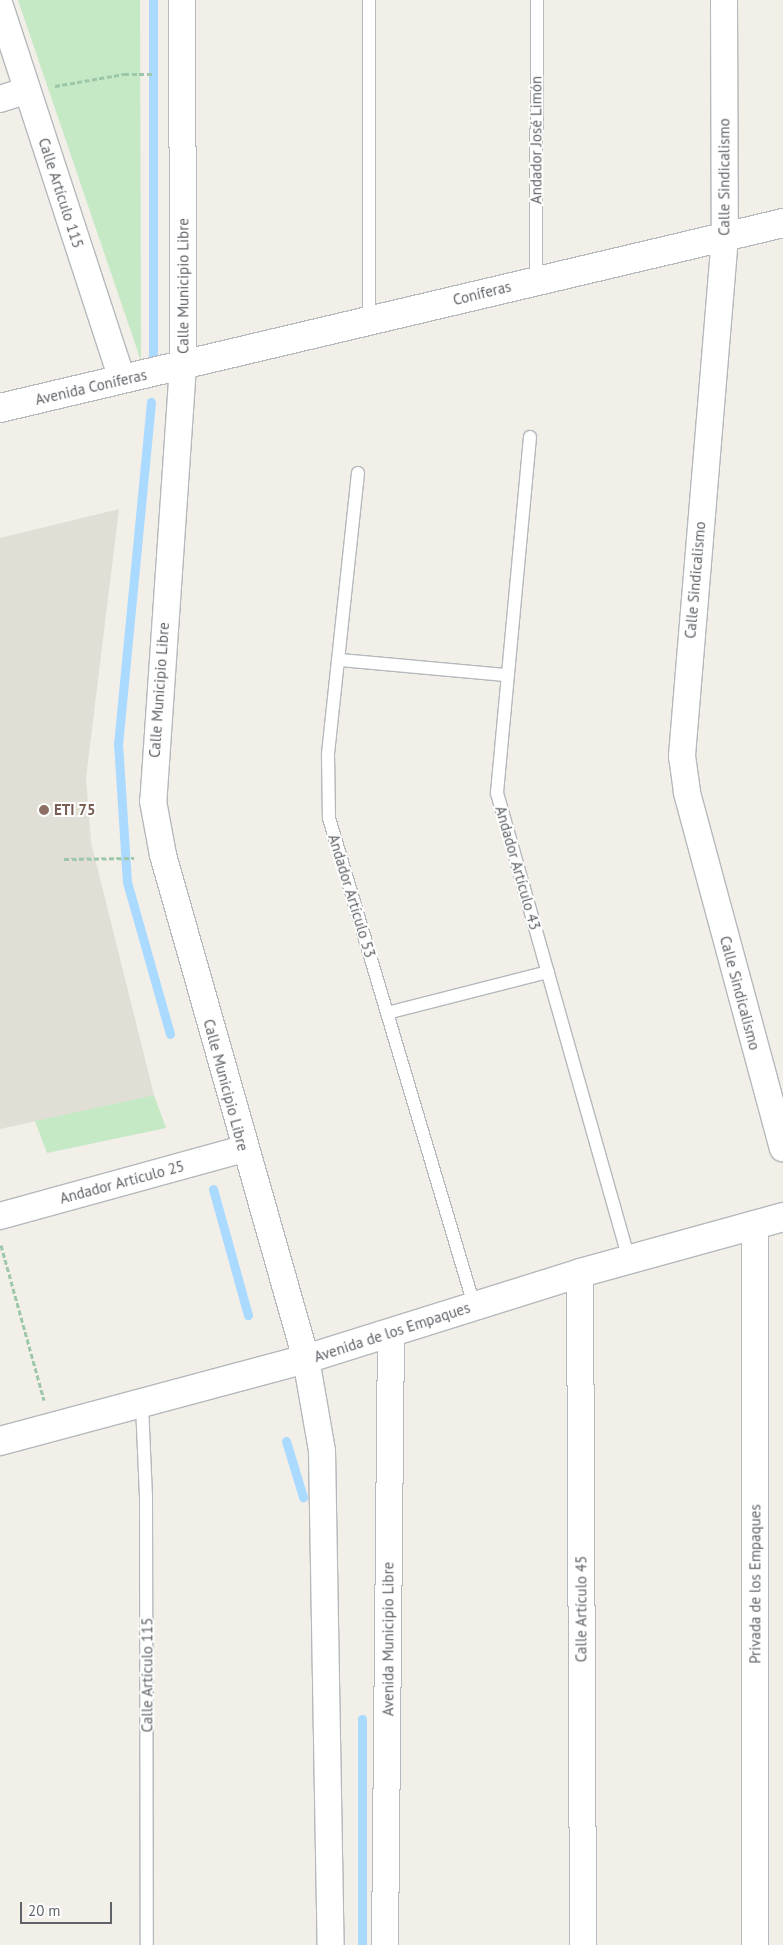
<!DOCTYPE html>
<html>
<head>
<meta charset="utf-8">
<style>
  body { margin:0 }
  #map { position:relative; width:783px; height:1945px; overflow:hidden; background:#f1efe8; font-family:"PT Sans",sans-serif }
  div>[style] { position:absolute }
  .education>* { inset:0; background:#e1ded6 }
  .green>* { inset:0; background:#c5e8c5 }
  .stream>* { height:9px; margin:-4.5px; padding:0 4.5px; transform-origin:4.5px; border-radius:4.5px; background:#aadaff }
  .path>* { height:3px; margin-top:-1.5px; transform-origin:0; background:repeating-linear-gradient(90deg,#9cc7a9 0 5px,transparent 0 7.5px) }
  .roads { filter:drop-shadow(1px 0 #b5b8bc) drop-shadow(-1px 0 #b5b8bc) drop-shadow(0 1px #b5b8bc) drop-shadow(0 -1px #b5b8bc) }
  .service>* { height:12px; margin:-6px; padding:0 6px; transform-origin:6px; border-radius:6px; background:#fff }
  .minor>* { height:26px; margin:-13px; padding:0 13px; transform-origin:13px; border-radius:13px; background:#fff }
  .tertiary>* { height:28px; margin:-14px; padding:0 14px; transform-origin:14px; border-radius:14px; background:#fff }
  .secondary>* { height:28px; margin:-14px; padding:0 14px; transform-origin:14px; border-radius:14px; background:#fff }
  .dots>* { width:14px; height:14px; translate:-50% -50%; box-sizing:border-box; border:2px solid #fff; border-radius:50% }
  span { translate:-50% -50%; white-space:nowrap; text-align:center; line-height:1.15; -webkit-text-stroke:4px #fff; paint-order:stroke }
  .street-label { font-size:15px; color:#5f6368 }
  .education-label { font-size:15px; color:#785e54; font-weight:700 }
  .left { translate:0 -50%; text-align:left }
  .scale { position:absolute; left:20px; top:1902px; width:92px; height:22px; box-sizing:border-box; border:2px solid #5f6368; border-top:0; padding-left:6px; font-size:15px; line-height:18px; white-space:nowrap; color:#5f6368; -webkit-text-stroke:4px #fff; paint-order:stroke }
</style>
</head>
<body>
<div id="map">
  <div class="education">
    <i style="clip-path:polygon(119px 509px,86px 778px,91px 842px,154px 1095px,0 1129px,0 538px)"></i>
  </div>
  <div class="green">
    <i style="clip-path:polygon(18px 0,140px 0,141px 361px)"></i>
    <i style="clip-path:polygon(154px 1095px,166px 1128px,47px 1153px,35px 1121px)"></i>
  </div>
  <div class="stream">
    <i style="left:153px;top:0;width:358px;rotate:90deg"></i>
    <i style="left:151px;top:402px;width:343px;rotate:95.5deg"></i>
    <i style="left:118px;top:743px;width:139px;rotate:86.3deg"></i>
    <i style="left:127px;top:882px;width:158px;rotate:74.2deg"></i>
    <i style="left:213px;top:1189px;width:131px;rotate:74.5deg"></i>
    <i style="left:286px;top:1441px;width:59px;rotate:73.1deg"></i>
    <i style="left:362px;top:1719px;width:226px;rotate:90deg"></i>
  </div>
  <div class="path">
    <i style="left:55px;top:86px;width:70px;rotate:-9.9deg"></i>
    <i style="left:124px;top:74px;width:29px"></i>
    <i style="left:64px;top:859px;width:70px;rotate:-0.8deg"></i>
    <i style="left:1px;top:1245px;width:161px;rotate:74.5deg"></i>
  </div>
  <div class="roads">
    <div class="service">
      <i style="left:369px;top:0;width:321px;rotate:90deg"></i>
      <i style="left:536px;top:279px;width:279px;rotate:-89.8deg"></i>
      <i style="left:530px;top:437px;width:358px;rotate:95.3deg"></i>
      <i style="left:497px;top:793px;width:483px;rotate:74.2deg"></i>
      <i style="left:358px;top:473px;width:284px;rotate:96.1deg"></i>
      <i style="left:328px;top:755px;width:63px;rotate:89.1deg"></i>
      <i style="left:329px;top:818px;width:508px;rotate:73.42deg"></i>
      <i style="left:341px;top:660px;width:167px;rotate:5.2deg"></i>
      <i style="left:387px;top:1013px;width:166px;rotate:-14.3deg"></i>
      <i style="left:142px;top:1405px;width:91px;rotate:87.5deg"></i>
      <i style="left:146px;top:1496px;width:449px;rotate:89.9deg"></i>
    </div>
    <div class="minor">
      <i style="left:182px;top:0;width:366px;rotate:89.8deg"></i>
      <i style="left:183px;top:366px;width:436px;rotate:93.9deg"></i>
      <i style="left:153px;top:801px;width:55px;rotate:79.5deg"></i>
      <i style="left:163px;top:855px;width:524px;rotate:74.16deg"></i>
      <i style="left:306px;top:1359px;width:93px;rotate:80.1deg"></i>
      <i style="left:322px;top:1451px;width:494px;rotate:89deg"></i>
      <i style="left:724px;top:0;width:237px;rotate:89.8deg"></i>
      <i style="left:725px;top:237px;width:521px;rotate:94.74deg"></i>
      <i style="left:682px;top:756px;width:37px;rotate:82deg"></i>
      <i style="left:687px;top:793px;width:368px;rotate:74.9deg"></i>
      <i style="left:0;top:6px;width:393px;rotate:71.9deg"></i>
      <i style="left:0;top:99px;width:28px;rotate:-18deg"></i>
      <i style="left:0;top:1216px;width:253px;rotate:-15.4deg"></i>
      <i style="left:580px;top:1273px;width:672px;rotate:89.74deg"></i>
      <i style="left:385px;top:1945px;width:611px;rotate:-89.44deg"></i>
      <i style="left:755px;top:1945px;width:721px;rotate:-90deg"></i>
    </div>
    <div class="tertiary">
      <i style="left:0;top:408px;width:805px;rotate:-13.29deg"></i>
    </div>
    <div class="secondary">
      <i style="left:0;top:1441px;width:317px;rotate:-15deg"></i>
      <i style="left:306px;top:1359px;width:287px;rotate:-17.4deg"></i>
      <i style="left:580px;top:1273px;width:211px;rotate:-15.4deg"></i>
    </div>
  </div>
  <div class="dots">
    <i style="left:44px;top:810px;background:#8d6e63"></i>
  </div>
  <div class="street-label">
    <span style="left:536px;top:140px;rotate:-90deg">Andador José Limón</span>
    <span style="left:724px;top:177px;rotate:-90deg">Calle Sindicalismo</span>
    <span style="left:61px;top:193px;rotate:72deg">Calle Artículo 115</span>
    <span style="left:183px;top:286px;rotate:-90deg">Calle Municipio Libre</span>
    <span style="left:482px;top:293px;rotate:-14deg">Coníferas</span>
    <span style="left:91px;top:387px;rotate:-13deg">Avenida Coníferas</span>
    <span style="left:695px;top:580px;rotate:-85deg">Calle Sindicalismo</span>
    <span style="left:159px;top:690px;rotate:-86deg">Calle Municipio Libre</span>
    <span style="left:518px;top:868px;rotate:74deg">Andador Artículo 43</span>
    <span style="left:352px;top:896px;rotate:73deg">Andador Artículo 53</span>
    <span style="left:740px;top:993px;rotate:75deg">Calle Sindicalismo</span>
    <span style="left:226px;top:1085px;rotate:75deg">Calle Municipio Libre</span>
    <span style="left:122px;top:1182px;rotate:-15deg">Andador Artículo 25</span>
    <span style="left:392px;top:1332px;rotate:-18deg">Avenida de los Empaques</span>
    <span style="left:755px;top:1584px;rotate:-90deg">Privada de los Empaques</span>
    <span style="left:581px;top:1609px;rotate:-90deg">Calle Artículo 45</span>
    <span style="left:388px;top:1639px;rotate:-90deg">Avenida Municipio Libre</span>
    <span style="left:147px;top:1675px;rotate:-90deg">Calle Artículo 115</span>
  </div>
  <div class="education-label">
    <span class="left" style="left:54px;top:810px">ETI 75</span>
  </div>
  <div class="scale">20 m</div>
</div>
</body>
</html>
